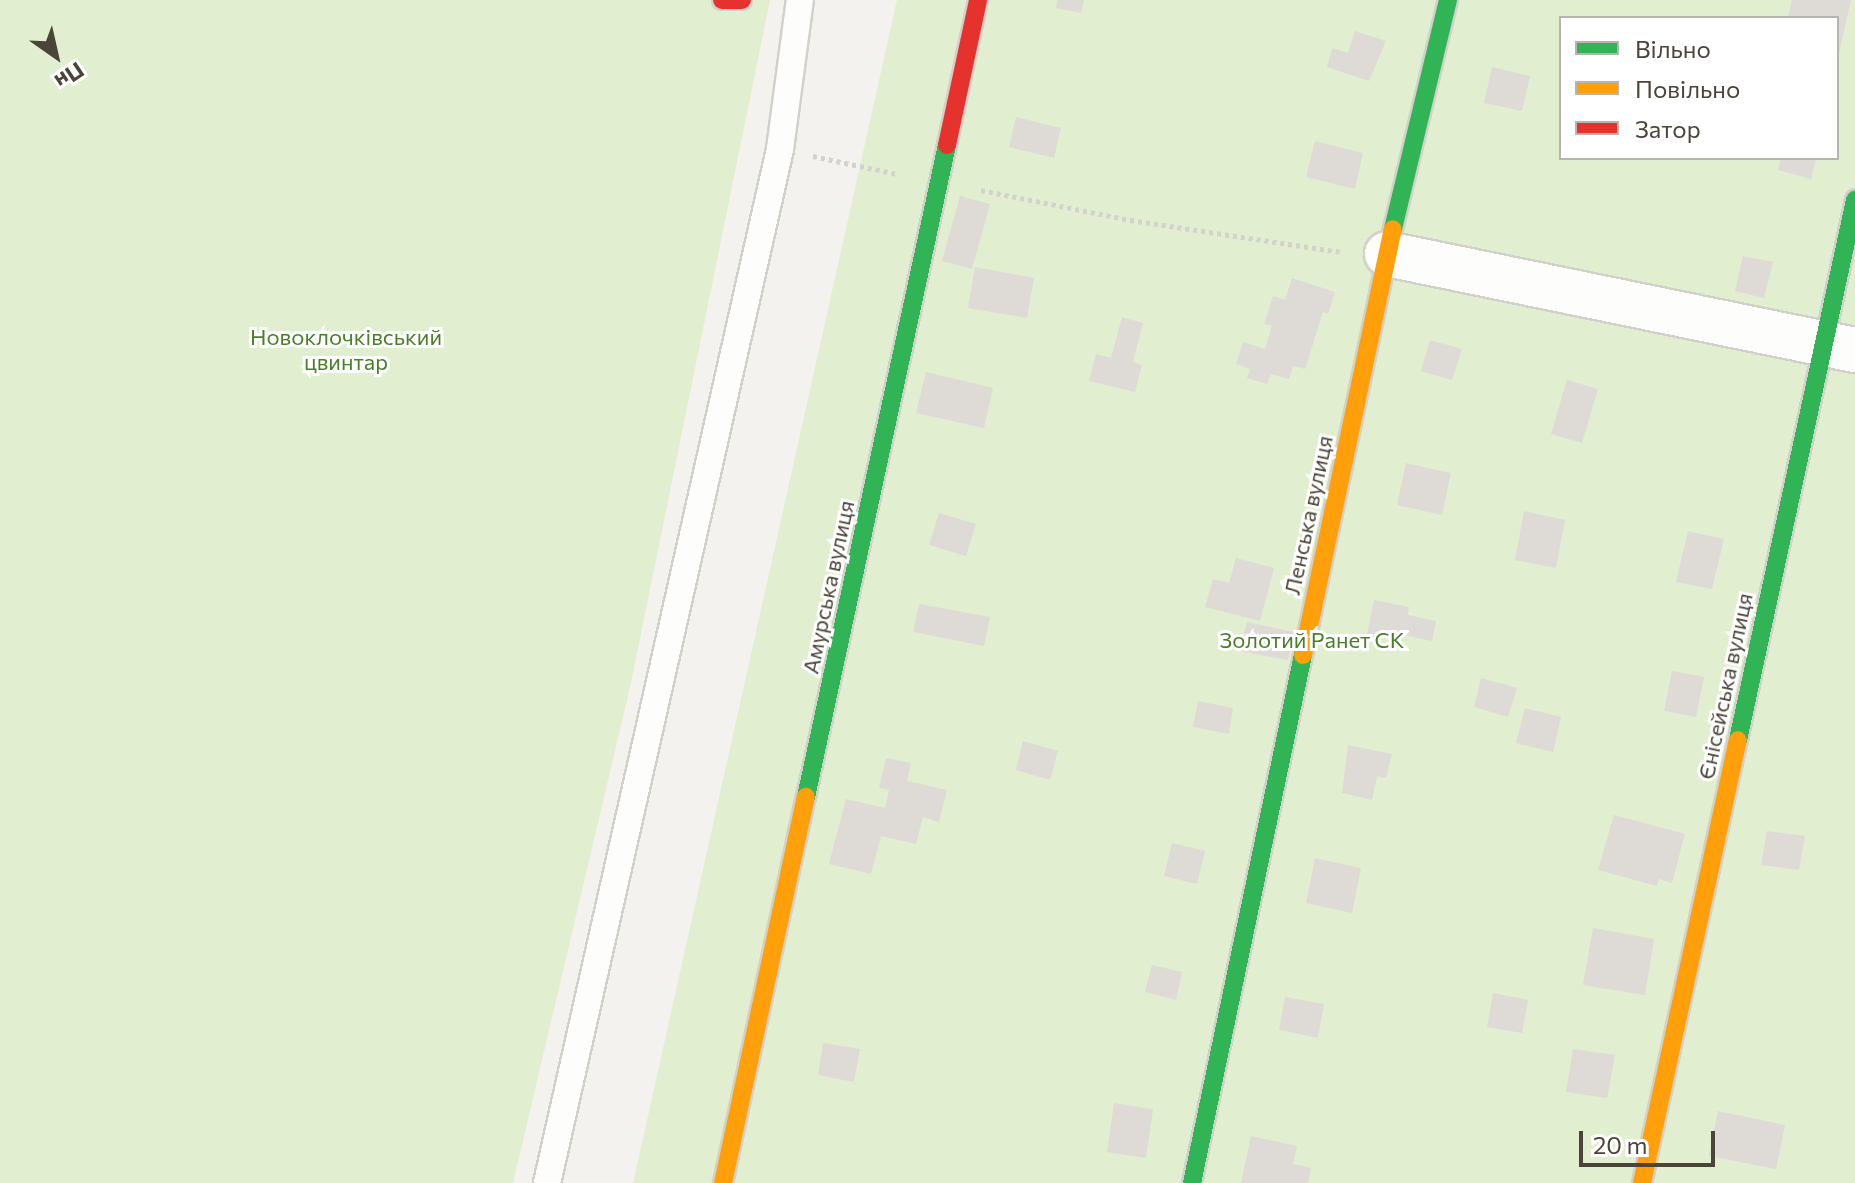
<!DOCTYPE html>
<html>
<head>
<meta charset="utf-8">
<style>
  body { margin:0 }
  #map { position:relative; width:1855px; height:1183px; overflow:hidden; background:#f4f2ee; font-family:Commissioner,sans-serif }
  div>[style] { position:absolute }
  .green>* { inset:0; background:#e1eecf }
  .building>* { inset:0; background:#dedbd6 }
  .path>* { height:5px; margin-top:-2.5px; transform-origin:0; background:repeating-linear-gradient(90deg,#d3d2cc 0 4px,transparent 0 8px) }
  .roads { filter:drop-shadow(2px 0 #d2d0cb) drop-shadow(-2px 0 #d2d0cb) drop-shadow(0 2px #d2d0cb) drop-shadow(0 -2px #d2d0cb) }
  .lane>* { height:26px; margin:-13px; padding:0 13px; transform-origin:13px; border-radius:13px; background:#fdfdfc }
  .street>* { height:44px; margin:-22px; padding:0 22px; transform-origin:22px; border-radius:22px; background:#fdfdfc }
  .fast>* { height:18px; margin:-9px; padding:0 9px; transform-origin:9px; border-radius:9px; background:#30b455 }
  .slow>* { height:18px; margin:-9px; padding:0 9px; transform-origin:9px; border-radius:9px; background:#ff9f0a }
  .jam>* { height:18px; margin:-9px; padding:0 9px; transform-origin:9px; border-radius:9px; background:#e5322d }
  span { translate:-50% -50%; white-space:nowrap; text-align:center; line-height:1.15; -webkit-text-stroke:6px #fff; paint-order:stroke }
  .park-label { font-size:22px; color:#4a7f2a }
  .street-label { font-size:22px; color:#4b4439 }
  .legend { position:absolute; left:1559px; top:16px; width:280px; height:144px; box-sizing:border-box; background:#fff; border:2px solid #b7b4b0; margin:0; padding:10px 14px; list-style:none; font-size:24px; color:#4b4439 }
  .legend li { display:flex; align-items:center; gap:16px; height:40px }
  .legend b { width:40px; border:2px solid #b7b4b0 }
  .north { position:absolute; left:16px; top:16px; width:80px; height:80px; -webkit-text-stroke:6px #fff; paint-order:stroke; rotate:146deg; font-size:22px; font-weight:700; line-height:32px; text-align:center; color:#4b4439 }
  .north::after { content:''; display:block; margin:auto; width:28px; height:36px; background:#4b4439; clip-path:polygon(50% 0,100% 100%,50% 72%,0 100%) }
  .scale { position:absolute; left:1579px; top:1131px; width:136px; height:36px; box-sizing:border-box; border:4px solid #4b4439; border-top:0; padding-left:10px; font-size:24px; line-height:28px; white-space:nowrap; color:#4b4439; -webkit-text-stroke:6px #fff; paint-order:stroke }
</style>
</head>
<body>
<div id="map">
  <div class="green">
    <i style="clip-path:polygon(0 0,770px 0,631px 683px,513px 1183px,0 1183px)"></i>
    <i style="clip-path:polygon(evenodd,897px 0,1855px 0,1855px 1183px,633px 1183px,897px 0,1561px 18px,1837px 18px,1837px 158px,1561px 158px,1561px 18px)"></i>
  </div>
  <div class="building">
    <i style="clip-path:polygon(1057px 0,1084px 0,1081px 13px,1056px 8px)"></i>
    <i style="clip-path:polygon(1792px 0,1851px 0,1838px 57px,1837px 18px,1788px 18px)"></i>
    <i style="clip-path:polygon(1355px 31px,1386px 41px,1369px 81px,1327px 67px,1332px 48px,1348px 53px)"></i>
    <i style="clip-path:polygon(1492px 67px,1530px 76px,1522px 111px,1484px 103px)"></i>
    <i style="clip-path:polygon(1016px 117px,1061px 128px,1054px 158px,1009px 147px)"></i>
    <i style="clip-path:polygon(1315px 141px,1363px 153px,1355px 189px,1306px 177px)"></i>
    <i style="clip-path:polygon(1781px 158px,1816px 158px,1811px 179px,1778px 170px)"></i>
    <i style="clip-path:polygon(960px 196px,990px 204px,972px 269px,942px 261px)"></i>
    <i style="clip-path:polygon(1743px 256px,1773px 262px,1764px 298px,1735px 291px)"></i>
    <i style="clip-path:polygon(975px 267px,1034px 278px,1027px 318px,968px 308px)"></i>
    <i style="clip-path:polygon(1292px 278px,1335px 292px,1328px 314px,1323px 312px,1305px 369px,1293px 366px,1289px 379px,1271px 374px,1267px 384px,1247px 378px,1250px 369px,1236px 364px,1243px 342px,1265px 349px,1272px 326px,1264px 324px,1273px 296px,1285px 300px)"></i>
    <i style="clip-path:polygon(1122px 317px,1143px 323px,1133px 362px,1142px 365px,1135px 392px,1089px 381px,1096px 354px,1111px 358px)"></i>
    <i style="clip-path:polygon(1430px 340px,1462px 349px,1452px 380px,1421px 371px)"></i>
    <i style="clip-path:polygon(926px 372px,993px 388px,984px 428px,916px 413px)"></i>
    <i style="clip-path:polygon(1567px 380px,1598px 389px,1582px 443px,1551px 434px)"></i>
    <i style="clip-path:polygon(1406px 463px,1451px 473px,1442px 515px,1397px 505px)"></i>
    <i style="clip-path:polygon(1524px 511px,1565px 520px,1556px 568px,1515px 560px)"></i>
    <i style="clip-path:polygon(939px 513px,976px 524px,966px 556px,929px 545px)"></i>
    <i style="clip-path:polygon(1688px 531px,1724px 539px,1712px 589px,1676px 582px)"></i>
    <i style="clip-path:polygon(1236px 558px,1274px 568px,1260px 621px,1205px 607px,1213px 579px,1229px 583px)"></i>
    <i style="clip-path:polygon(1374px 600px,1409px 607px,1408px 615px,1436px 621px,1432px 641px,1403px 635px,1402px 641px,1367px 634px)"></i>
    <i style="clip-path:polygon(919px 604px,990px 617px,984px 646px,913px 632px)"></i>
    <i style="clip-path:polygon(1247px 622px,1294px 632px,1288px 660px,1240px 651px)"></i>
    <i style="clip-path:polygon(1672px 671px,1704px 677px,1696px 717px,1664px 711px)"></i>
    <i style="clip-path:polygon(1481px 678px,1517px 688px,1508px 717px,1474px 707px)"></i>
    <i style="clip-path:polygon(1198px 701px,1233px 708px,1229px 734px,1193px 727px)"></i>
    <i style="clip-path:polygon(1525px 708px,1561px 717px,1553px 752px,1516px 743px)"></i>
    <i style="clip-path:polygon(1023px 741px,1058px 751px,1050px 780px,1016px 770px)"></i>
    <i style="clip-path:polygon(1348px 745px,1392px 754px,1386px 778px,1377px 776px,1372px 800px,1342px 793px)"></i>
    <i style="clip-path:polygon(886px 758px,911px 763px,907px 781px,947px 790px,939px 822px,923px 817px,916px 844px,881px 836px,871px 874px,829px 864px,846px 799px,885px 808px,889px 790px,879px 788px)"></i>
    <i style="clip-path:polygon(1614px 815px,1685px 834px,1672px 883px,1659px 879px,1657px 886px,1598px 870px)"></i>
    <i style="clip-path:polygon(1767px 831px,1805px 836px,1799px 870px,1761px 865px)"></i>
    <i style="clip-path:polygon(1172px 843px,1205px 851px,1197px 884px,1164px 876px)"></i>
    <i style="clip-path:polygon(1315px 858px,1361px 868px,1352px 913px,1306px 903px)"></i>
    <i style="clip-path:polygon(1593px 928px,1654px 939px,1645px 995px,1583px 985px)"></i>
    <i style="clip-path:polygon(1152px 965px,1182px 972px,1176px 1000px,1145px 992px)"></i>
    <i style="clip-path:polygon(1493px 993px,1528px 1000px,1522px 1033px,1487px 1027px)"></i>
    <i style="clip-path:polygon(1285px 997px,1324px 1004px,1318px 1038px,1279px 1030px)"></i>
    <i style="clip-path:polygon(823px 1043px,860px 1049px,854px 1082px,818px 1075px)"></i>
    <i style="clip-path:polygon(1573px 1049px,1615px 1055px,1607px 1098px,1566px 1092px)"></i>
    <i style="clip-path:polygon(1114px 1103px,1153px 1109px,1146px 1158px,1107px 1152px)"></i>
    <i style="clip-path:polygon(1718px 1111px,1785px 1125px,1776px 1169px,1709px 1156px)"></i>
    <i style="clip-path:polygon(1251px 1136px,1297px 1146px,1293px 1164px,1311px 1168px,1308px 1183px,1241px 1183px)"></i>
  </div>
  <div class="path">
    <i style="left:813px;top:156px;width:86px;rotate:12.1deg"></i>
    <i style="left:981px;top:190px;width:152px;rotate:11.4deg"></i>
    <i style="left:1130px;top:220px;width:214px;rotate:8.6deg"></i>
  </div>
  <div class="roads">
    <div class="lane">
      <i style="left:547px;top:1183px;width:1060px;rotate:-77.3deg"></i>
      <i style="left:780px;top:149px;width:150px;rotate:-82.4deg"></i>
    </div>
    <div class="street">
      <i style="left:1387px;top:254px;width:478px;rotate:11.6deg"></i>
    </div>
    <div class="fast">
      <i style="left:1393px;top:229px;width:236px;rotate:-76.5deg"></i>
      <i style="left:1738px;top:740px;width:553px;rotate:-77.77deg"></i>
      <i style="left:806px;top:797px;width:667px;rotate:-77.8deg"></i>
      <i style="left:1192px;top:1183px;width:540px;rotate:-78.13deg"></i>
    </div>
    <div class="slow">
      <i style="left:1303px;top:655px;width:435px;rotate:-78.1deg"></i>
      <i style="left:723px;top:1183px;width:395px;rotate:-77.9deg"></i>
      <i style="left:1642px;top:1183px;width:453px;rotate:-77.8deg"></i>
    </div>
    <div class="jam">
      <i style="left:722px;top:0;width:20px"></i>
      <i style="left:947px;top:145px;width:148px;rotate:-77.9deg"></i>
    </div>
  </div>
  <div class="park-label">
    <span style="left:346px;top:349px">Новоклочківський<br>цвинтар</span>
    <span style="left:1312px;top:640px">Золотий Ранет СК</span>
  </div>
  <div class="street-label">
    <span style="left:1308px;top:515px;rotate:-78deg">Ленська вулиця</span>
    <span style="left:828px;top:587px;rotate:-78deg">Амурська вулиця</span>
    <span style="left:1725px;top:686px;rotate:-78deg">Єнісейська вулиця</span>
  </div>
  <ul class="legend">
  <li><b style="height:10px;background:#30b455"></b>Вільно</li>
  <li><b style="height:10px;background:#ff9f0a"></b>Повільно</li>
  <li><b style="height:10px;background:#e5322d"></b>Затор</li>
  </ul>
  <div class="north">Пн</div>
  <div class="scale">20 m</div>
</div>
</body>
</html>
